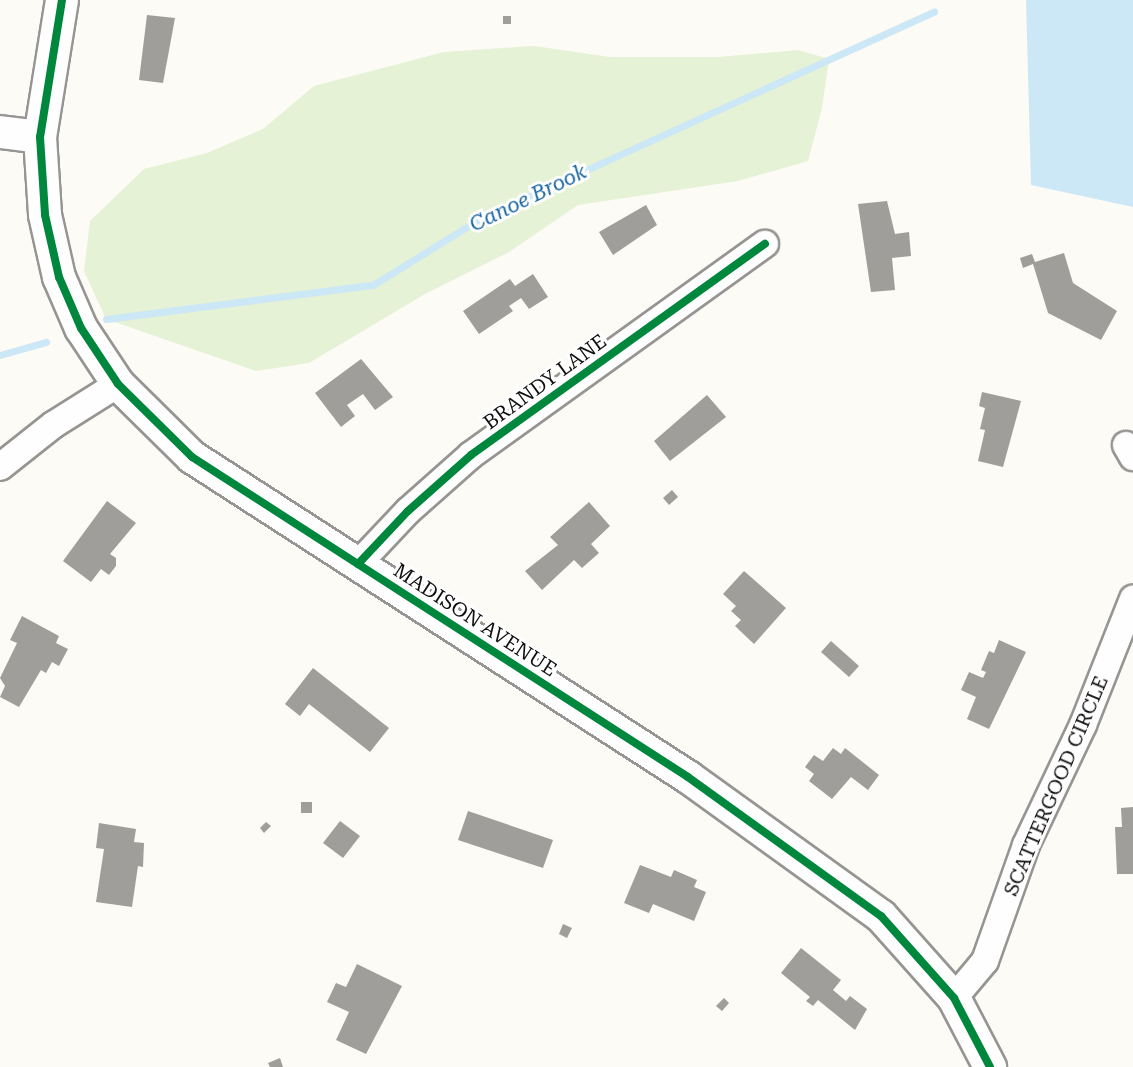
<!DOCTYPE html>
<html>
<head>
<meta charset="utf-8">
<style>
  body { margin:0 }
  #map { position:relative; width:1133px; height:1067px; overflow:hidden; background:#fcfbf5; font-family:"Roboto Serif",serif }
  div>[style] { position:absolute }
  .green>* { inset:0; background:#e5f2d5 }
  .water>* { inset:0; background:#cce7f6 }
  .stream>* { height:7px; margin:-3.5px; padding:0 3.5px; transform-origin:3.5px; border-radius:3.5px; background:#cce7f6 }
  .building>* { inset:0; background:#a09e9a }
  .roads { filter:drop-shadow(2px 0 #969593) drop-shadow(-2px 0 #969593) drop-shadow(0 2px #969593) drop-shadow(0 -2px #969593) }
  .minor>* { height:26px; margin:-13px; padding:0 13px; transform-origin:13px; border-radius:13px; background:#fffefe }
  .tertiary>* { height:32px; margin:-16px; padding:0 16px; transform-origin:16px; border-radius:16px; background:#fffefe }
  .cycleway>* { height:8px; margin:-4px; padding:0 4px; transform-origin:4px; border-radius:4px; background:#00873e }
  span { translate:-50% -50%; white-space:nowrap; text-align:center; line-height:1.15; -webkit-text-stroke:6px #fff; paint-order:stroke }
  .street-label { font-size:20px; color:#0f0f0f }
  .water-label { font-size:21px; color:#1864a2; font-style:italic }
</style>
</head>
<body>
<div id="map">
  <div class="green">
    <i style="clip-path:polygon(534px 46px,610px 57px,718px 57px,798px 50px,829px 59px,822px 108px,808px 161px,738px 181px,578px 205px,509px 252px,425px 294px,309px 363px,256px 371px,106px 319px,84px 271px,90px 221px,144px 169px,207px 153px,263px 129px,314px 86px,444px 52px)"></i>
  </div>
  <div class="water">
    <i style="clip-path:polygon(1026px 0,1133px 0,1133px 207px,1031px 185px)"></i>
  </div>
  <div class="stream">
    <i style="left:106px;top:319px;width:269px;rotate:-7.3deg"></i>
    <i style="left:373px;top:285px;width:127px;rotate:-31.8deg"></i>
    <i style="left:481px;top:218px;width:498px;rotate:-24.5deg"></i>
    <i style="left:0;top:355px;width:48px;rotate:-15.8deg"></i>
  </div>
  <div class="building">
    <i style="clip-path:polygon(147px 15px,175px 18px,163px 83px,139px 80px)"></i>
    <i style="clip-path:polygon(503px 16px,511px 16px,511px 24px,503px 24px)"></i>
    <i style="clip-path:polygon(887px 201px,895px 234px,909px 232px,911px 256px,892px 258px,895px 290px,871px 292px,858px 204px)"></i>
    <i style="clip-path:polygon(646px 205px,657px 225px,613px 255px,599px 232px)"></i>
    <i style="clip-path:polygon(1064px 253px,1073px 283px,1117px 311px,1101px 340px,1048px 313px,1033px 264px,1023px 268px,1020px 258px,1032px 254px,1035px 262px)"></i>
    <i style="clip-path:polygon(533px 274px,548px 297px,529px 309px,521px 298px,509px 306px,513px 311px,479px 334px,463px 311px,510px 279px,515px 286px)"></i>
    <i style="clip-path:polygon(361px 359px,393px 397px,375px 410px,363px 394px,347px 405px,355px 416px,341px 427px,315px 393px)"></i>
    <i style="clip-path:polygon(982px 392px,1021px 401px,1003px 467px,978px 461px,985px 430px,980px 429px,985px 408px,979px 406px)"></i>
    <i style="clip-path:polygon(707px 395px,726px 417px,670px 461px,654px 441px)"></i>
    <i style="clip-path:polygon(672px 490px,678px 497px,669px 505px,663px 498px)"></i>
    <i style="clip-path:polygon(107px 501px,136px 523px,110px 554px,116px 558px,116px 566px,109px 575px,101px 569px,91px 582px,63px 561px)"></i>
    <i style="clip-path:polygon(589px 502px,610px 526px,591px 544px,599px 553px,582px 568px,574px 560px,542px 590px,525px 571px,558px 545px,550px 537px)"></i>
    <i style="clip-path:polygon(744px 571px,786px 608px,754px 644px,735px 626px,741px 620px,731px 611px,736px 606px,723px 594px)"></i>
    <i style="clip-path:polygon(22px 616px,59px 636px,56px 643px,68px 649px,59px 666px,52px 662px,46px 673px,41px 670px,19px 707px,0 697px,5px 686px,0 678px,17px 643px,10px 640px)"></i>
    <i style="clip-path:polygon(999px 640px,1026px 652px,989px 729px,967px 719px,976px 697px,961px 690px,969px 672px,983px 678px,986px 672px,981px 670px,989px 651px,994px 653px)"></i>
    <i style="clip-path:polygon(831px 641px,859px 666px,849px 677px,821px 652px)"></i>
    <i style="clip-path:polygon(313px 668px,389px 728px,370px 752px,309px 704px,300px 716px,285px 704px)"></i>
    <i style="clip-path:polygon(833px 748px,841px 754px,845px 748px,879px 775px,868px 790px,851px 777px,832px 799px,809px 781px,814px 774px,805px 767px,814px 755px,823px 761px)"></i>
    <i style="clip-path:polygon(301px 802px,312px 802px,312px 813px,301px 813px)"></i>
    <i style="clip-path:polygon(1133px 807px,1133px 874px,1117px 874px,1115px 827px,1122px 827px,1121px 808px)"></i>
    <i style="clip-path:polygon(468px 811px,553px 840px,543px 868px,458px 840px)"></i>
    <i style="clip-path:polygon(340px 821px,360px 836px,343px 858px,323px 843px)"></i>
    <i style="clip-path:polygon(266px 822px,271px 826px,264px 833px,260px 828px)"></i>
    <i style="clip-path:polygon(99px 823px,136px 829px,134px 842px,144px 843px,143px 867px,138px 866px,132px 907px,96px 902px,104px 849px,96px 848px)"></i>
    <i style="clip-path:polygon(640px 865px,671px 877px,674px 870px,697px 880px,694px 887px,706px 892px,694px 921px,653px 904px,649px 913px,624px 903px)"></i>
    <i style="clip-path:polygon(563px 924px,572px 928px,567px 938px,559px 934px)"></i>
    <i style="clip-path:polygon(801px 948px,841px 980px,833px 990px,846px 1001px,850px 996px,867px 1009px,855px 1030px,818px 1000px,813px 1006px,806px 1001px,810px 997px,781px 973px)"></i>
    <i style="clip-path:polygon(357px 964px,402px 986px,366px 1054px,336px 1040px,349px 1012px,327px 1002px,336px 983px,346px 987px)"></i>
    <i style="clip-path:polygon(724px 998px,729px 1003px,722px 1011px,716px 1006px)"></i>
    <i style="clip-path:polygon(280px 1058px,283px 1067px,270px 1067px,268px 1063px)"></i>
  </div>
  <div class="roads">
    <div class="minor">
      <i style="left:1126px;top:445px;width:14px;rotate:60deg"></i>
      <i style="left:0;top:467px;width:68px;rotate:-38.4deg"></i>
      <i style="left:53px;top:425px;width:77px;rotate:-32.2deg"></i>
      <i style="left:358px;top:564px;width:73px;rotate:-46.7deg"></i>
      <i style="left:408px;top:511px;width:84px;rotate:-41.6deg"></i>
      <i style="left:471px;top:455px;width:362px;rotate:-35.7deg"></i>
      <i style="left:954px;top:998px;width:48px;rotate:-50deg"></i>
      <i style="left:985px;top:961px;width:123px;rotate:-70.5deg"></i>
      <i style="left:1026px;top:845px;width:133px;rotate:-64.6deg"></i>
      <i style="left:1083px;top:725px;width:136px;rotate:-68.4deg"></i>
    </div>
    <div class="tertiary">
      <i style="left:62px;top:0;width:139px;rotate:99.1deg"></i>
      <i style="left:40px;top:137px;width:78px;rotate:86.3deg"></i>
      <i style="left:45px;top:215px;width:64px;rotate:77.3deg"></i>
      <i style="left:59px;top:277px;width:56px;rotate:66.7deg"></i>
      <i style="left:81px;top:328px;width:67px;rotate:56.5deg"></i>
      <i style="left:118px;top:384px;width:104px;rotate:44.6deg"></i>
      <i style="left:192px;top:457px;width:590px;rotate:32.83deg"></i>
      <i style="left:688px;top:777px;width:238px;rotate:35.8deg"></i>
      <i style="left:881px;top:916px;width:110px;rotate:48.3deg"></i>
      <i style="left:954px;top:998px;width:78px;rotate:62.4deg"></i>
      <i style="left:0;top:132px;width:40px;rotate:7.1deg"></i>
    </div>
  </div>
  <div class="cycleway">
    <i style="left:62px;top:0;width:139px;rotate:99.1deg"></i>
    <i style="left:40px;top:137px;width:78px;rotate:86.3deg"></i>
    <i style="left:45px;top:215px;width:64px;rotate:77.3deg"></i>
    <i style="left:59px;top:277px;width:56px;rotate:66.7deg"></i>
    <i style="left:81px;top:328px;width:67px;rotate:56.5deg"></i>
    <i style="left:118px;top:384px;width:104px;rotate:44.6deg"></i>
    <i style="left:192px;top:457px;width:590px;rotate:32.83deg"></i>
    <i style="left:688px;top:777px;width:238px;rotate:35.8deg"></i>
    <i style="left:881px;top:916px;width:110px;rotate:48.3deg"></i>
    <i style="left:954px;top:998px;width:78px;rotate:62.4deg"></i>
    <i style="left:358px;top:564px;width:73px;rotate:-46.7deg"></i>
    <i style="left:408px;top:511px;width:84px;rotate:-41.6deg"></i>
    <i style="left:471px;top:455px;width:362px;rotate:-35.7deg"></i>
  </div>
  <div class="street-label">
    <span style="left:545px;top:382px;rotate:-36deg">BRANDY LANE</span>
    <span style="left:475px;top:620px;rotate:33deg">MADISON AVENUE</span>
    <span style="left:1056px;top:786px;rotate:-67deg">SCATTERGOOD CIRCLE</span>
  </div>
  <div class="water-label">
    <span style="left:528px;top:198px;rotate:-26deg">Canoe Brook</span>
  </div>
</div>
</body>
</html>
